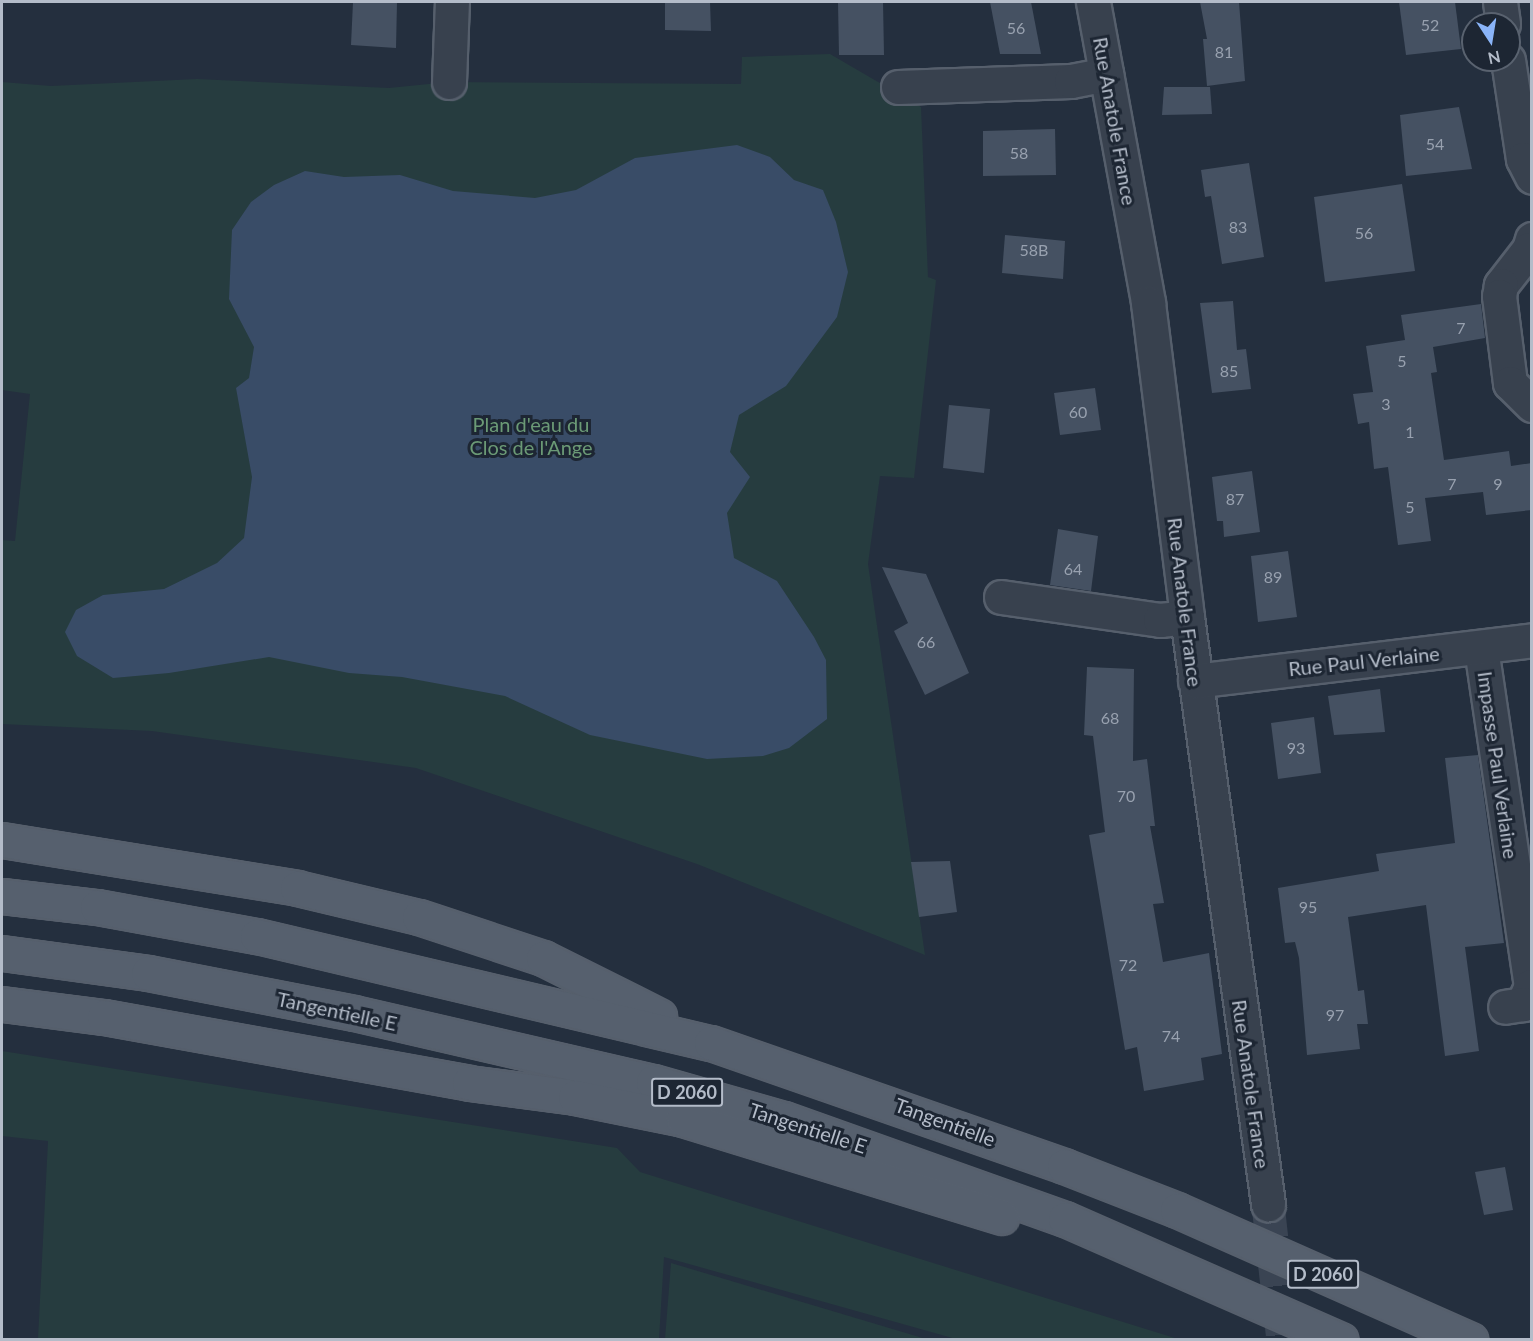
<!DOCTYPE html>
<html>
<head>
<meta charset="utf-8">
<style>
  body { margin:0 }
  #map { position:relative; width:1533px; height:1341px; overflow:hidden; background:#242f3e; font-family:Lato,sans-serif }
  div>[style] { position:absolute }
  .green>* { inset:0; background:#263c3f }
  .water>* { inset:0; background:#394c67 }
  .building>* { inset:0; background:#455162 }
  .minor-tunnel>* { height:33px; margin-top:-16.5px; transform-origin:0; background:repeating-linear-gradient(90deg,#3a4453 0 33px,transparent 0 49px) }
  .roads { filter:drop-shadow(2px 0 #565f6c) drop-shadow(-2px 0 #565f6c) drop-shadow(0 2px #565f6c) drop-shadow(0 -2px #565f6c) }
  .minor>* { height:33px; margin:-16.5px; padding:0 16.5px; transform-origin:16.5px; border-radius:16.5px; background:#38414e }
  .major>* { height:33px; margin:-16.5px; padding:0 16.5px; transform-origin:16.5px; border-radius:16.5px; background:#56606e }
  span { translate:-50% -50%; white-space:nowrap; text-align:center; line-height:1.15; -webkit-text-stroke:6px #1d2633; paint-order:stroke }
  .number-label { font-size:16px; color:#98a1af }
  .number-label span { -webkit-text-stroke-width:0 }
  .shield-label span { padding:2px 4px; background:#1d2633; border:2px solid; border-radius:4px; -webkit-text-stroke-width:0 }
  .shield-label { font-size:18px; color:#b4bcc9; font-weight:700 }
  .street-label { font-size:20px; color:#b4bcc9 }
  .park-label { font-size:20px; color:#6b9a76 }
  .frame { position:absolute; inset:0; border:3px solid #b4bcc9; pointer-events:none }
  .north { position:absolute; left:1461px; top:12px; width:60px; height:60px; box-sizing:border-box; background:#1d2633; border:2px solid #59626f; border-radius:50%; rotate:168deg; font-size:16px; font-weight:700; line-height:24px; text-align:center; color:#b4bcc9 }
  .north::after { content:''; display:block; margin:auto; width:21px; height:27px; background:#8ab4f8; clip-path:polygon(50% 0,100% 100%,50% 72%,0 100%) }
</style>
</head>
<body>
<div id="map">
  <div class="green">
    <i style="clip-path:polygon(830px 54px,921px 107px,928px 277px,936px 280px,914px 478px,880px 476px,868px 564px,925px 955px,697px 864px,416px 768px,152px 731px,2px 724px,2px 540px,15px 541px,30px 394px,2px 390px,2px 82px,51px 86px,197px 79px,389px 88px,449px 82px,741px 84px,742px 57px)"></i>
    <i style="clip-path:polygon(2px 1051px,617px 1148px,640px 1172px,1178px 1339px,956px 1339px,664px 1257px,659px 1339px,38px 1339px,48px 1141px,2px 1136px)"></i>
    <i style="clip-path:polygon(671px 1263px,926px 1339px,665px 1339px)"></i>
  </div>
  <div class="water">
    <i style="clip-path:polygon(737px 145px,770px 157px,794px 180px,823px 190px,836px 222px,848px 272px,837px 317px,786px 386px,739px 415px,730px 452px,750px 477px,727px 513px,734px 558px,777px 581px,814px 637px,826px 660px,827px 719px,789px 748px,763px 756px,707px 759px,590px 735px,505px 696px,402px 677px,349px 673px,269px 657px,169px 673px,113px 678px,77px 656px,65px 632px,76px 610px,103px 595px,164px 589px,217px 563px,244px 538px,252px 477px,236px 388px,249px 378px,254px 347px,229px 299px,232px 230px,251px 202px,274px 185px,305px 171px,344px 177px,400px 175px,453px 191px,535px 198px,576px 190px,635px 158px)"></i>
  </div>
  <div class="building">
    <i style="clip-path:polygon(353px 2px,397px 2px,396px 48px,351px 45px)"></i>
    <i style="clip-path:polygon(665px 2px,710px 2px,711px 31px,665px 30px)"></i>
    <i style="clip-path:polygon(838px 2px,883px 2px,884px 55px,839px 55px)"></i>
    <i style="clip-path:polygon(990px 2px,1031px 2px,1041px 54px,1000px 54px)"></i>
    <i style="clip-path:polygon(1200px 2px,1239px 2px,1245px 81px,1207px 86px,1203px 39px,1207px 39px)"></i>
    <i style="clip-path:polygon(1399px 2px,1455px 2px,1461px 49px,1406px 55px)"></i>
    <i style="clip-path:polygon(1164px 87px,1210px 87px,1212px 114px,1162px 115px)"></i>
    <i style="clip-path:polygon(1459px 107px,1472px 169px,1406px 176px,1400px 115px)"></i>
    <i style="clip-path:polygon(1055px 129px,1056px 175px,983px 176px,983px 131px)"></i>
    <i style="clip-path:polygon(1249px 163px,1264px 257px,1222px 264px,1211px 196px,1205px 197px,1201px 170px)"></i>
    <i style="clip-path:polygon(1402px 184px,1415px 271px,1325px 282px,1314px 197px)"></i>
    <i style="clip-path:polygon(1005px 235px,1065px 241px,1063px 279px,1002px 273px)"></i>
    <i style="clip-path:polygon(1233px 301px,1237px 350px,1246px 349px,1251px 389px,1212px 393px,1200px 303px)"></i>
    <i style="clip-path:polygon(1481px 304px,1485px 338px,1433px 347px,1437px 372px,1431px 373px,1444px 460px,1509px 451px,1511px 466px,1532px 463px,1532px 510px,1486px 515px,1483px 492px,1425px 498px,1431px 541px,1398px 545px,1388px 467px,1374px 469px,1369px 422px,1358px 424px,1353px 394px,1373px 392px,1366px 346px,1405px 340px,1401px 315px)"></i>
    <i style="clip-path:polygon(1095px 388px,1101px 430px,1060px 435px,1054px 393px)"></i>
    <i style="clip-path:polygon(949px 405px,990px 409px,984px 473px,943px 468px)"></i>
    <i style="clip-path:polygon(1252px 471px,1260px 532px,1224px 537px,1223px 521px,1217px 521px,1212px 477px)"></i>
    <i style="clip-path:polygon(1058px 529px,1098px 536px,1091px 591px,1050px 585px)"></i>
    <i style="clip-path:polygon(1288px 551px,1297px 617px,1258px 622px,1251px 556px)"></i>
    <i style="clip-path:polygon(882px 567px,926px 574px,969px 673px,925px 695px,894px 631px,908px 623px)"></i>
    <i style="clip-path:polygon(1087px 667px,1134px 669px,1133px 761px,1147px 759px,1155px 826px,1150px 826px,1164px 903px,1153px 904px,1163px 962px,1209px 953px,1222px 1054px,1201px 1058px,1204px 1080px,1144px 1091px,1137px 1047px,1125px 1050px,1089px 835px,1105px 832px,1093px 736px,1084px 735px)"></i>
    <i style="clip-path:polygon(1380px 689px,1385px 732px,1334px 735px,1328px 696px)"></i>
    <i style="clip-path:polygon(1314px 717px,1321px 773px,1278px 779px,1271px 723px)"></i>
    <i style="clip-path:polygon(1478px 755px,1504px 943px,1465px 947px,1479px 1051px,1445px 1056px,1426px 905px,1348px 917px,1358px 991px,1364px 990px,1368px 1024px,1357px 1024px,1360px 1049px,1307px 1055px,1299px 958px,1295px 942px,1285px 943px,1278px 888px,1379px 871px,1376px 854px,1455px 843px,1445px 758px)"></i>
    <i style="clip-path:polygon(950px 861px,957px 912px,919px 917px,911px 862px)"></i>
    <i style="clip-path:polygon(1505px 1167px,1513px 1210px,1484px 1215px,1475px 1172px)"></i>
  </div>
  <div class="minor-tunnel">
    <i style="left:1268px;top:1204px;width:137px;rotate:83.7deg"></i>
  </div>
  <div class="roads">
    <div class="minor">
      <i style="left:1093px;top:2px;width:306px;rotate:79.6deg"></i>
      <i style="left:1148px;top:303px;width:316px;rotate:82.9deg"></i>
      <i style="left:1187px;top:617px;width:593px;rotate:82.14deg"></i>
      <i style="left:1500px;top:2px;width:22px;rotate:82deg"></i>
      <i style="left:1508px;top:60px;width:100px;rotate:81.4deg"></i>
      <i style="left:1523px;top:159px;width:20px;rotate:63deg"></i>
      <i style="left:449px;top:82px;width:80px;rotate:-87.9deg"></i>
      <i style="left:898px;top:87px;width:173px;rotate:-2deg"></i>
      <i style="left:1071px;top:81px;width:36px;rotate:-11deg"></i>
      <i style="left:1532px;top:239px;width:10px;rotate:107deg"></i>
      <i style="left:1529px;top:249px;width:46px;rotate:127.9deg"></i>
      <i style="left:1501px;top:285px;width:11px;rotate:100deg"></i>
      <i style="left:1499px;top:296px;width:88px;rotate:82.8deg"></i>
      <i style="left:1510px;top:383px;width:31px;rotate:45deg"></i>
      <i style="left:1001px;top:597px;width:161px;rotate:8.2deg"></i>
      <i style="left:1160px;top:620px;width:27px;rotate:-6deg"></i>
      <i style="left:1481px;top:648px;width:342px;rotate:81.6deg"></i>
      <i style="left:1531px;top:986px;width:20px;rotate:114deg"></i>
      <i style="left:1523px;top:1004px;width:18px;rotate:171deg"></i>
      <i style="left:1195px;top:681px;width:339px;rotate:-6.9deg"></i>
    </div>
    <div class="major">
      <i style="left:2px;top:840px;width:299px;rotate:9.2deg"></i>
      <i style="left:297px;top:888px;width:125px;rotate:13.4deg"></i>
      <i style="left:419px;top:917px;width:131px;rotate:18.3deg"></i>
      <i style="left:543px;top:958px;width:130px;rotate:26.6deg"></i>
      <i style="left:2px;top:896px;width:96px;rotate:6.6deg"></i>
      <i style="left:97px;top:907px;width:163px;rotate:10.3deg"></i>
      <i style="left:257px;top:936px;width:466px;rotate:13.3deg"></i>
      <i style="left:711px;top:1043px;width:374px;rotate:19.2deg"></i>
      <i style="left:1064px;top:1166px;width:121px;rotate:21.3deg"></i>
      <i style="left:1177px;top:1210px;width:321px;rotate:23.9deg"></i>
      <i style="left:2px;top:953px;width:147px;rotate:7.8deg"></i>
      <i style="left:148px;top:973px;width:210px;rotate:11deg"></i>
      <i style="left:354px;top:1013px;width:307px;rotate:13deg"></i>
      <i style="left:653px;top:1082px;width:136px;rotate:15.8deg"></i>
      <i style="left:784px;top:1119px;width:298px;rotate:19.6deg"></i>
      <i style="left:1065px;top:1219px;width:301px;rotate:23.7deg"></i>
      <i style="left:2px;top:1004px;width:103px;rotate:7.3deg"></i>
      <i style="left:104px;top:1017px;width:371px;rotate:10.2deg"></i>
      <i style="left:469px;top:1083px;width:107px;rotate:7.5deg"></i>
      <i style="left:575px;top:1097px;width:110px;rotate:11.5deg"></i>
      <i style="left:683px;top:1119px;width:333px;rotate:17.1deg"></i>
    </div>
  </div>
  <div class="number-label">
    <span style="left:1430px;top:25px">52</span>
    <span style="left:1016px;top:28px">56</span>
    <span style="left:1224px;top:52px">81</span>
    <span style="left:1435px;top:144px">54</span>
    <span style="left:1019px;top:153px">58</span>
    <span style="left:1238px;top:227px">83</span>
    <span style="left:1364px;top:233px">56</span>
    <span style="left:1034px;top:250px">58B</span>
    <span style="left:1461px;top:328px">7</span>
    <span style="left:1402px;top:361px">5</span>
    <span style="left:1229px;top:371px">85</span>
    <span style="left:1386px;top:404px">3</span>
    <span style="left:1078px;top:412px">60</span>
    <span style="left:1410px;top:432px">1</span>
    <span style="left:1452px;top:484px">7</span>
    <span style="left:1498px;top:484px">9</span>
    <span style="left:1235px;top:499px">87</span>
    <span style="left:1410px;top:507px">5</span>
    <span style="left:1073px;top:569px">64</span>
    <span style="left:1273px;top:577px">89</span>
    <span style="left:926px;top:642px">66</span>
    <span style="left:1110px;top:718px">68</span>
    <span style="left:1296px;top:748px">93</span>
    <span style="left:1126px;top:796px">70</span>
    <span style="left:1308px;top:907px">95</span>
    <span style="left:1128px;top:965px">72</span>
    <span style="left:1335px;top:1015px">97</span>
    <span style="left:1171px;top:1036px">74</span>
  </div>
  <div class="shield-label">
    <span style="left:687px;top:1092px">D 2060</span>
    <span style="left:1323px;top:1274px">D 2060</span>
  </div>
  <div class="street-label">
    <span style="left:1115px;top:121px;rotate:80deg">Rue Anatole France</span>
    <span style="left:1185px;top:602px;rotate:83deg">Rue Anatole France</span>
    <span style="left:1364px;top:661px;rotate:-6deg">Rue Paul Verlaine</span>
    <span style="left:1498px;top:765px;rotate:82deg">Impasse Paul Verlaine</span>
    <span style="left:337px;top:1011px;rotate:12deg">Tangentielle E</span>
    <span style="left:1251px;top:1084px;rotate:82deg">Rue Anatole France</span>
    <span style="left:945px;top:1122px;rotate:20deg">Tangentielle</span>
    <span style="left:808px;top:1128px;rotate:18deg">Tangentielle E</span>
  </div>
  <div class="park-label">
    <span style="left:531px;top:436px">Plan d'eau du<br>Clos de l'Ange</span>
  </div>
  <div class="frame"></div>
  <div class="north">N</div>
</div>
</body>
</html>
